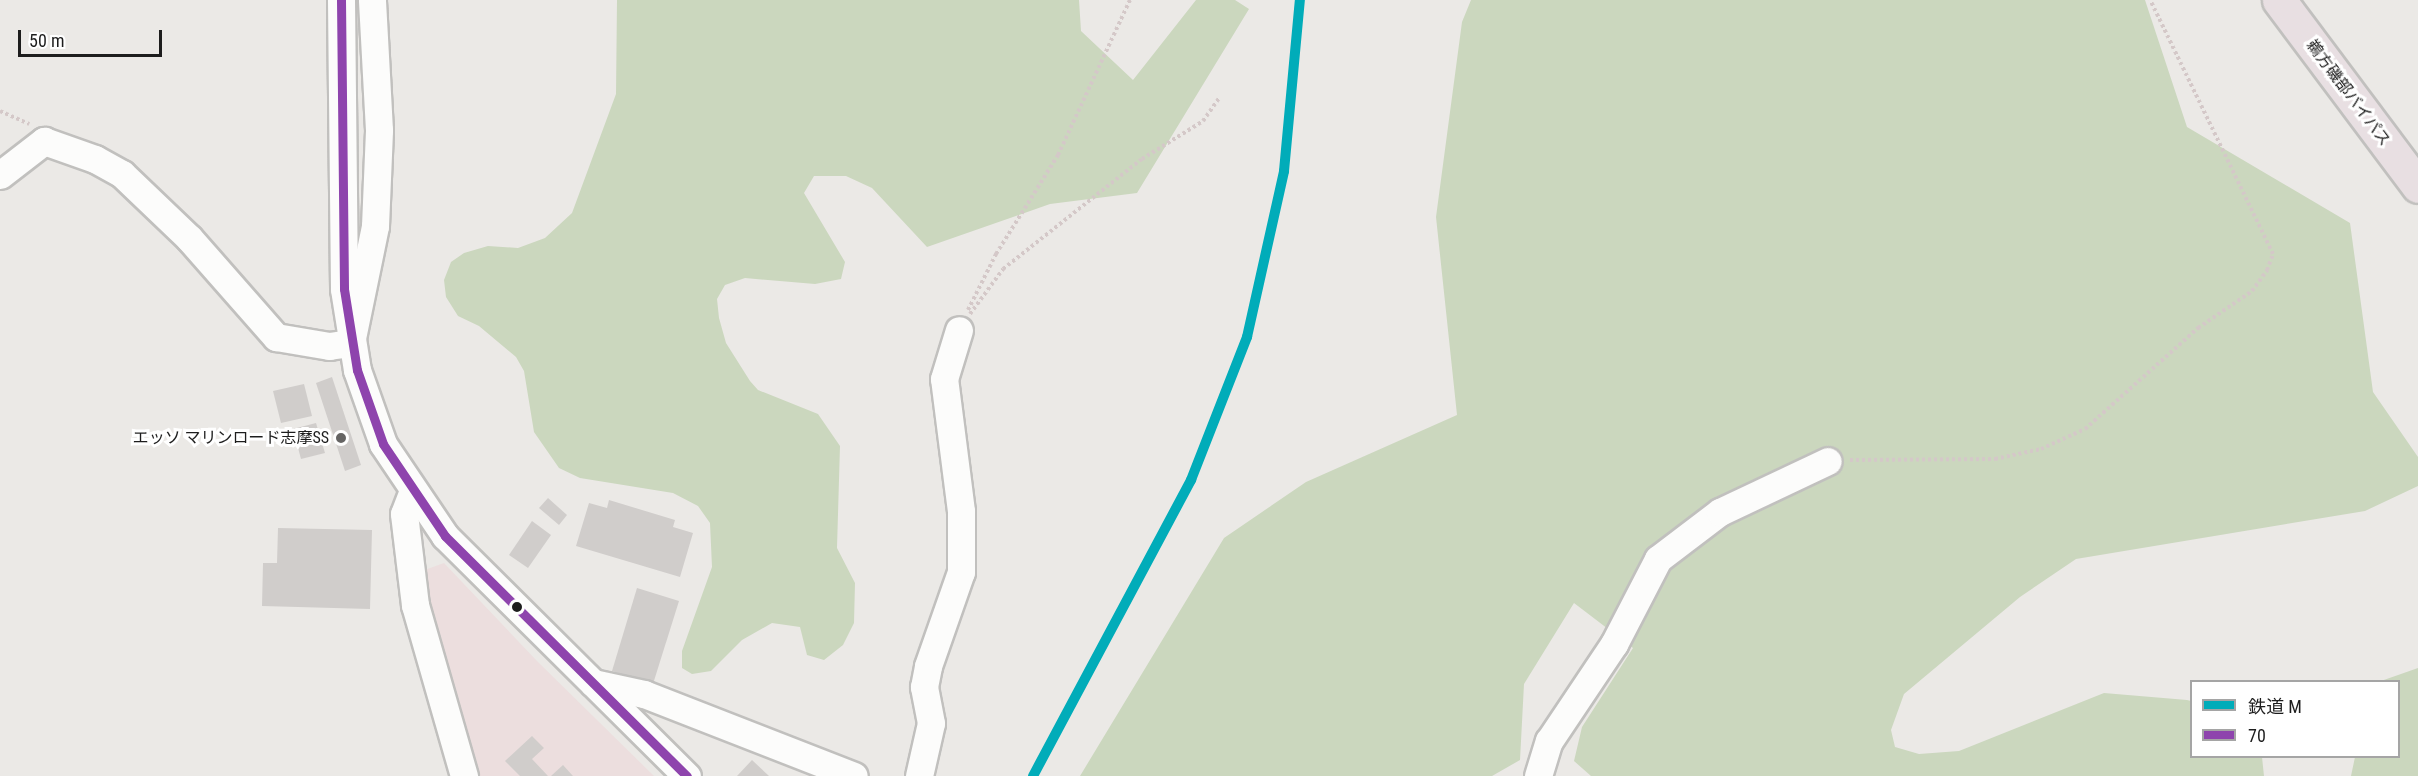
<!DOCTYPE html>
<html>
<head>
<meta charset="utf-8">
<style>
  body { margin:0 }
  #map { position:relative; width:2418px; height:776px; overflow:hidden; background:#ebe9e6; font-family:"Roboto Condensed","Noto Sans JP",sans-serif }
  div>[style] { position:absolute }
  .commercial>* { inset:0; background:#ecdede }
  .forest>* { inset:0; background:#cbd7be }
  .building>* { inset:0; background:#d0cdcb }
  .path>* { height:4px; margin-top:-2px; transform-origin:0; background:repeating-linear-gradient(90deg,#d4c8c8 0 3px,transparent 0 6px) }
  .roads { filter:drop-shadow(2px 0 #c1c0be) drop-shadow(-2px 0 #c1c0be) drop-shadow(0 2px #c1c0be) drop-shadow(0 -2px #c1c0be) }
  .minor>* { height:27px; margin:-13.5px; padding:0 13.5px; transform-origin:13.5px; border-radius:13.5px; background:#fcfcfb }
  .highway>* { height:33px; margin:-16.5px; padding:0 16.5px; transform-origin:16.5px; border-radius:16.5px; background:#e8dfe2 }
  .bus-1>* { height:9px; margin:-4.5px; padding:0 4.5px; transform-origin:4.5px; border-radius:4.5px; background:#8e44ad }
  .rail-1>* { height:10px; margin:-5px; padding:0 5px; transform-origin:5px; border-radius:5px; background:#01acb9 }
  .dots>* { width:16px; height:16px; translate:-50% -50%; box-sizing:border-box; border:3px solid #fff; border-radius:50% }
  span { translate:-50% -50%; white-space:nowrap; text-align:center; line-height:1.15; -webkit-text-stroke:6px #fff; paint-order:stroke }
  .street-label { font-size:16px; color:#1d1d1d }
  .poi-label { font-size:16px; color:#1d1d1d }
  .right { translate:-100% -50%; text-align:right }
  .legend { position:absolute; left:2190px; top:680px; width:210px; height:78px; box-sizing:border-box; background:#fff; border:2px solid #a5a5a5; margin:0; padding:8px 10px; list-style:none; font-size:18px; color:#1d1d1d }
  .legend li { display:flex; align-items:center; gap:12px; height:30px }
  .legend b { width:30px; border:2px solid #a5a5a5 }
  .scale { position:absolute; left:18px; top:30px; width:144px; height:27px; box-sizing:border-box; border:3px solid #1d1d1d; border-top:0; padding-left:8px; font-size:18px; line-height:21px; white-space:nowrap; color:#1d1d1d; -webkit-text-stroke:4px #fff; paint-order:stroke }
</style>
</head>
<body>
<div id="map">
  <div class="commercial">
    <i style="clip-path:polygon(444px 563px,537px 661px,654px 776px,471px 776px,419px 572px)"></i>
  </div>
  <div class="forest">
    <i style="clip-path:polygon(617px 0,1079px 0,1081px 31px,1133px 80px,1196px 0,1235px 0,1249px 9px,1137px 193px,1050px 204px,927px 247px,872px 188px,846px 176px,814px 176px,804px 193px,845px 262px,841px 279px,815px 284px,745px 278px,725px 285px,717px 299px,719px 318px,726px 343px,750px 381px,758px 390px,818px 414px,840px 446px,837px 548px,855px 583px,854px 623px,843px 645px,824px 660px,807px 655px,800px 627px,772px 623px,742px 640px,711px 671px,692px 674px,682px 668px,682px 651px,712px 567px,710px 523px,698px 506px,673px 493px,580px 478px,559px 468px,534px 432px,524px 371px,516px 357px,479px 326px,458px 316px,446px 297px,444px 280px,451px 262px,464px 253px,488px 246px,518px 248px,545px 238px,572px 213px,616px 94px)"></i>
    <i style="clip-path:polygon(1471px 0,2145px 0,2187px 127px,2350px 223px,2373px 392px,2418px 457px,2418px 486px,2365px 511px,2076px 559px,2020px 597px,1904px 694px,1891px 730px,1895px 747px,1919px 754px,1959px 751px,2104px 693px,2187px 700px,2191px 701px,2192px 756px,2262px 757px,2264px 776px,1591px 776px,1574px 761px,1582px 727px,1633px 648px,1574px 603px,1524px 684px,1520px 760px,1492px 776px,1080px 776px,1224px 538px,1306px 482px,1457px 415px,1436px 217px,1462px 22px)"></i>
    <i style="clip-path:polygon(2418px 668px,2418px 776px,2351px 776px,2355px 757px,2398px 756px,2398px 682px,2381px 681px)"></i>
  </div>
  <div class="building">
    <i style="clip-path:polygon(332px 377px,361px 465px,345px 471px,316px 383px)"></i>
    <i style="clip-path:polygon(304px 384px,312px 416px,281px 423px,273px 391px)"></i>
    <i style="clip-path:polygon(316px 423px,325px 453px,301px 459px,293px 429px)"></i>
    <i style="clip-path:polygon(548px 498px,567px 515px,559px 525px,539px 508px)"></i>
    <i style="clip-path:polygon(609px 500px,675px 520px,673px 527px,693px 533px,680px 577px,576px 546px,589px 503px,607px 508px)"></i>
    <i style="clip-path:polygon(532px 521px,551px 535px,528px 568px,509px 555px)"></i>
    <i style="clip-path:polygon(278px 528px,372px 530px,370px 609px,262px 606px,263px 563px,277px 563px)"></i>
    <i style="clip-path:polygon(637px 588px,679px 601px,653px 684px,612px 671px)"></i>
    <i style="clip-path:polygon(532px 736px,544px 748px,532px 759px,548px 776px,520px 776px,505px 761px)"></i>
    <i style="clip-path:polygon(752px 760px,769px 776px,737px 776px)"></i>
    <i style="clip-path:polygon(563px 765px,573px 776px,551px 776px)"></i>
  </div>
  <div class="path">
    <i style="left:0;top:111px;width:32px;rotate:24deg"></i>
    <i style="left:968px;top:310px;width:63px;rotate:-63.4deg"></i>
    <i style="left:996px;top:254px;width:117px;rotate:-57.9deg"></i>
    <i style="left:1058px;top:155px;width:171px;rotate:-65.1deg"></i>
    <i style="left:970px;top:314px;width:56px;rotate:-53.7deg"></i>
    <i style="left:1003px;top:269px;width:177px;rotate:-38.4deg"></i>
    <i style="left:1142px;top:159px;width:72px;rotate:-31.9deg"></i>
    <i style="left:1203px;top:121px;width:28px;rotate:-55deg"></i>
    <i style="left:1850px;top:460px;width:145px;rotate:-0.4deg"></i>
    <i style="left:1995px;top:459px;width:47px;rotate:-12.3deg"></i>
    <i style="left:2041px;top:449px;width:48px;rotate:-24.4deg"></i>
    <i style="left:2085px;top:429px;width:152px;rotate:-41.8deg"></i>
    <i style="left:2198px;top:328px;width:65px;rotate:-34.4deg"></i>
    <i style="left:2252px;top:291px;width:26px;rotate:-54deg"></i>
    <i style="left:2267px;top:270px;width:17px;rotate:-69deg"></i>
    <i style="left:2273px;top:254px;width:282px;rotate:-115.8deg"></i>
  </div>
  <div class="roads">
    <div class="minor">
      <i style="left:341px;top:0;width:289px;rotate:89.4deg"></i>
      <i style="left:344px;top:289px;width:82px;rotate:80.9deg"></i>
      <i style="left:357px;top:370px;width:78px;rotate:70.6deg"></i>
      <i style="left:383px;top:444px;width:111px;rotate:56deg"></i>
      <i style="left:445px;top:536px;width:341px;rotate:44.8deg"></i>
      <i style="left:0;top:175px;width:56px;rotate:-37.7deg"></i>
      <i style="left:44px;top:141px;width:54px;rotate:19.4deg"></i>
      <i style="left:95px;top:159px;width:31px;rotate:29deg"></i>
      <i style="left:122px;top:174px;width:93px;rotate:43.7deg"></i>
      <i style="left:189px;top:238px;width:132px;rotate:48.7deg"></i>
      <i style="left:276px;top:337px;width:54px;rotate:9.6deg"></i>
      <i style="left:329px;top:346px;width:22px;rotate:-8deg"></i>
      <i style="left:351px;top:343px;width:119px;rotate:-78.4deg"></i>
      <i style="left:375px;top:226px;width:96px;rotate:-87.6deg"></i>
      <i style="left:379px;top:130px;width:130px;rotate:-93.1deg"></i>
      <i style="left:412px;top:493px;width:22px;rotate:111deg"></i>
      <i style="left:404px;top:514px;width:92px;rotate:83.1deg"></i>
      <i style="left:415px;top:605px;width:178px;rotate:74deg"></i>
      <i style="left:593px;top:683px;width:52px;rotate:12.2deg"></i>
      <i style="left:644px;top:694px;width:225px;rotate:21.3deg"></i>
      <i style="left:919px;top:776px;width:54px;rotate:-77.2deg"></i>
      <i style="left:931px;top:723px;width:37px;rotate:-101deg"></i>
      <i style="left:924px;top:687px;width:21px;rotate:-79deg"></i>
      <i style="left:928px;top:666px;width:100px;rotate:-70.7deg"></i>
      <i style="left:961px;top:572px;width:61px;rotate:-90deg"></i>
      <i style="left:961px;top:511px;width:133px;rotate:-97.3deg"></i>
      <i style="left:944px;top:379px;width:51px;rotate:-73deg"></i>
      <i style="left:1538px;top:776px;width:37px;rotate:-73deg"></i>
      <i style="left:1549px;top:741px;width:117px;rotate:-56.2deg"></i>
      <i style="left:1614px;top:644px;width:96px;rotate:-62.6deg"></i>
      <i style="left:1658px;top:559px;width:78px;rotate:-37.2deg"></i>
      <i style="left:1720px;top:512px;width:119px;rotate:-25.3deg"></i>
    </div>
    <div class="highway">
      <i style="left:2279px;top:0;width:232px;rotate:53.2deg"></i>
    </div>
  </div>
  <div class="bus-1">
    <i style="left:341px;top:0;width:289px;rotate:89.4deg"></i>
    <i style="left:344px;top:289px;width:82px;rotate:80.9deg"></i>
    <i style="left:357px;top:370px;width:78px;rotate:70.6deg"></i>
    <i style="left:383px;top:444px;width:111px;rotate:56deg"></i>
    <i style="left:445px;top:536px;width:341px;rotate:44.8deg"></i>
  </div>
  <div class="rail-1">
    <i style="left:1033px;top:776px;width:336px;rotate:-61.9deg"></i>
    <i style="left:1191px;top:480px;width:154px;rotate:-68.6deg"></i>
    <i style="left:1247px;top:337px;width:170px;rotate:-77.4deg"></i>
    <i style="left:1284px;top:171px;width:172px;rotate:-84.7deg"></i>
  </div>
  <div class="dots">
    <i style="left:341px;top:438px;background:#656463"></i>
    <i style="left:517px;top:607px;background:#1d1d1d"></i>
  </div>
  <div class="street-label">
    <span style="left:2348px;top:93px;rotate:53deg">鵜方磯部バイパス</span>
  </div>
  <div class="poi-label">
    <span class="right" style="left:329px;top:438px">エッソ マリンロード志摩SS</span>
  </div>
  <ul class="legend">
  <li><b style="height:8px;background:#01acb9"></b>鉄道 M</li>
  <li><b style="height:8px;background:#8e44ad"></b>70</li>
  </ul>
  <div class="scale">50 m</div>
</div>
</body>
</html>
